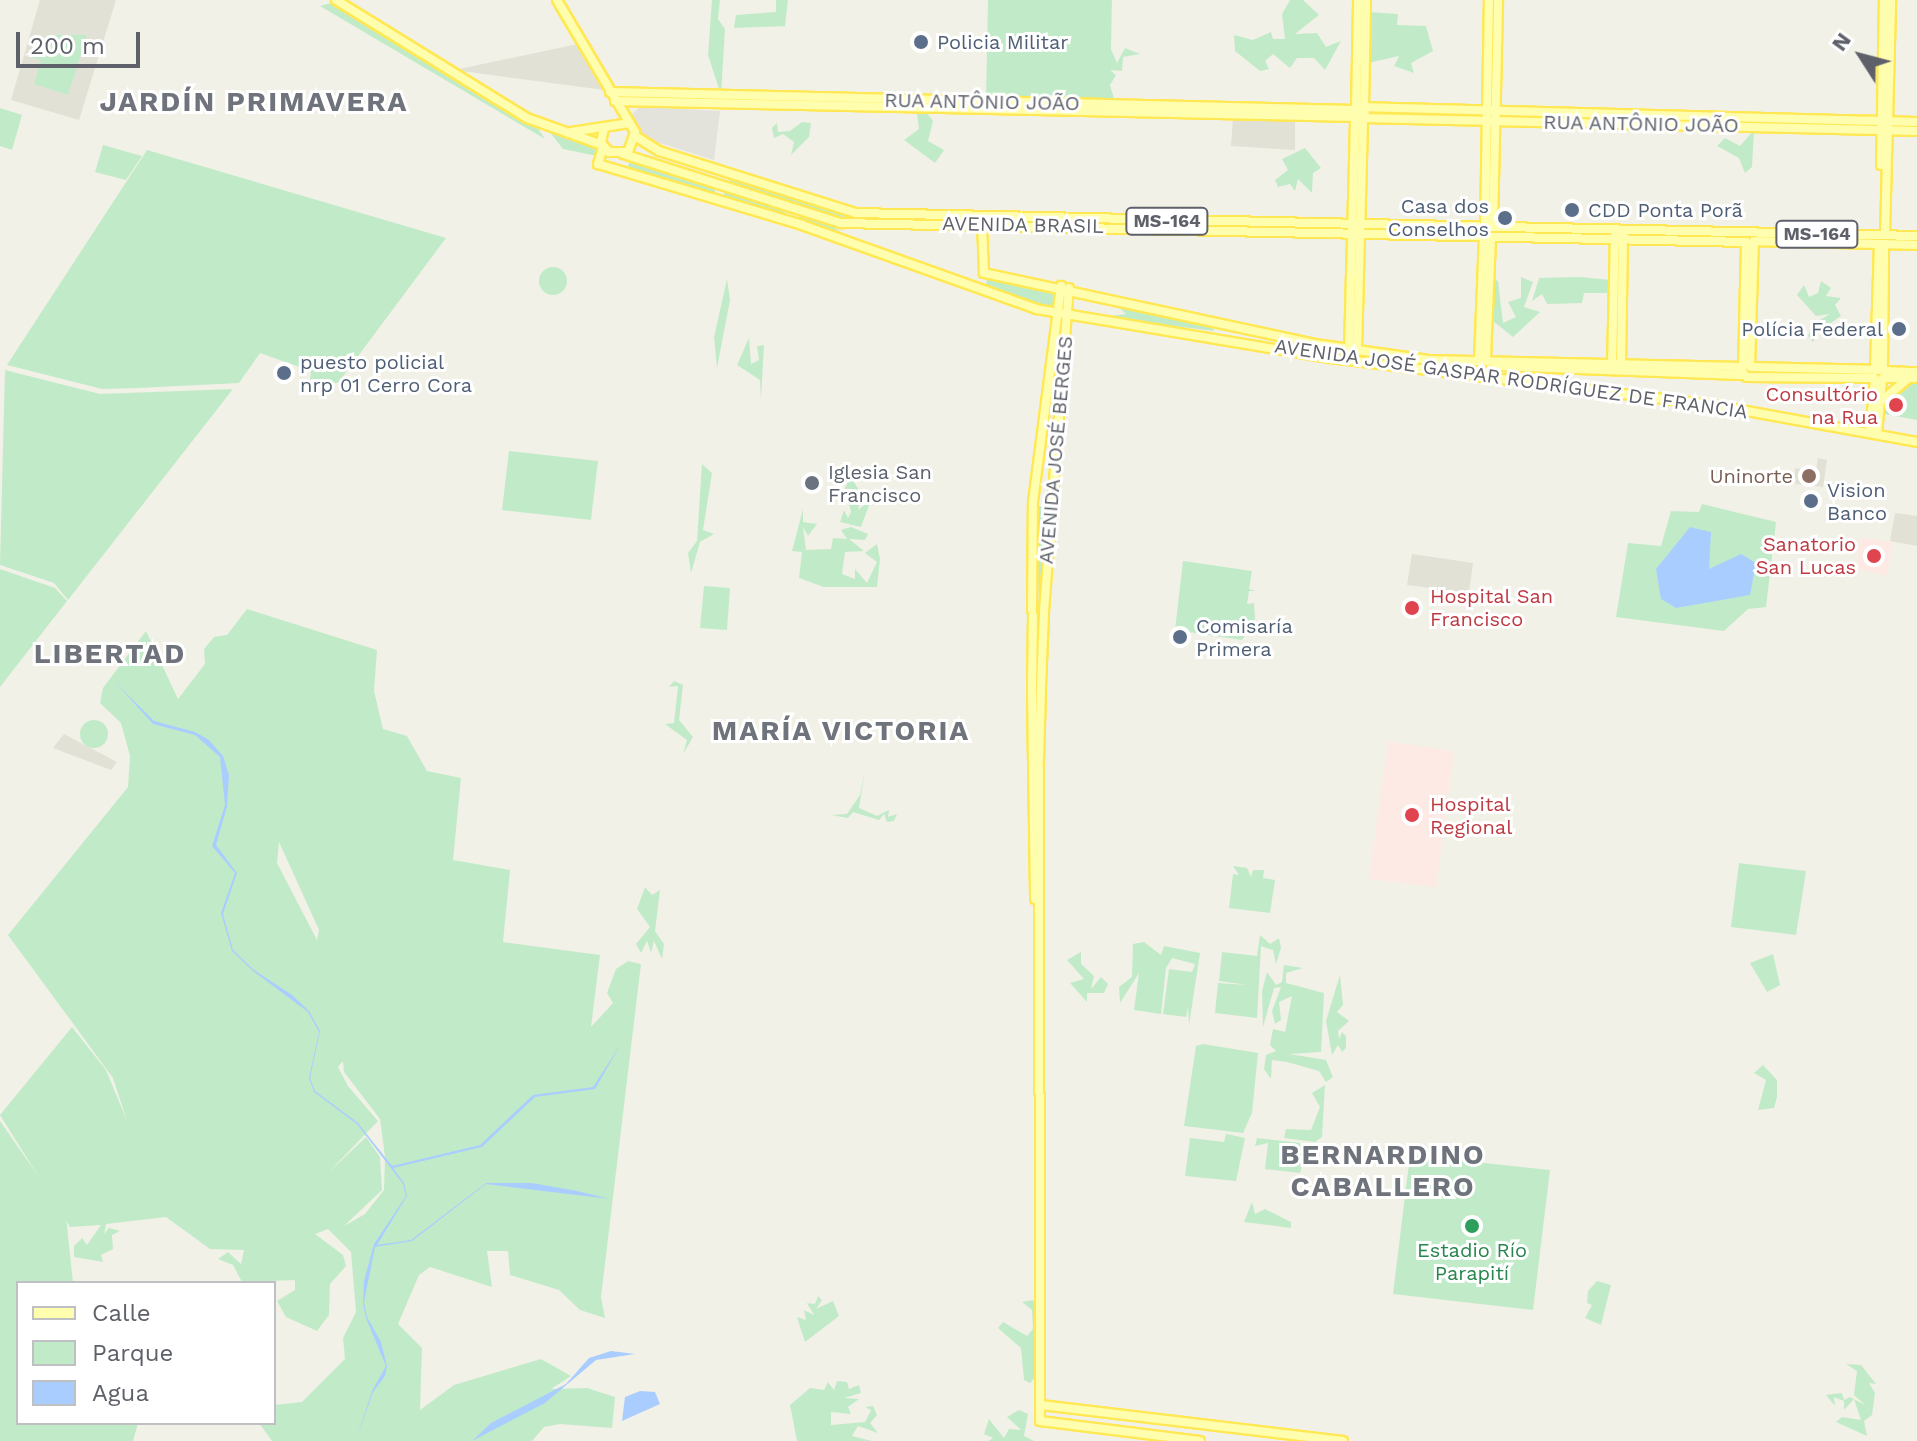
<!DOCTYPE html>
<html>
<head>
<meta charset="utf-8">
<style>
  body { margin:0 }
  #map { position:relative; width:1917px; height:1441px; overflow:hidden; background:#f2f1e7; font-family:"Work Sans",sans-serif }
  div>[style] { position:absolute }
  .industrial>* { inset:0; background:#e3e2db }
  .education>* { inset:0; background:#e2e1d6 }
  .medical>* { inset:0; background:#feeae4 }
  .green>* { inset:0; background:#c1ebc8 }
  .round { border-radius:50% }
  .water>* { inset:0; background:#aacdff }
  .roads { filter:drop-shadow(2px 0 #ffe853) drop-shadow(-2px 0 #ffe853) drop-shadow(0 2px #ffe853) drop-shadow(0 -2px #ffe853) }
  .major>* { height:8px; margin:-4px; padding:0 4px; transform-origin:4px; border-radius:4px; background:#fffeaf }
  .dots>* { width:22px; height:22px; translate:-50% -50%; box-sizing:border-box; border:4px solid #fff; border-radius:50% }
  span { translate:-50% -50%; white-space:nowrap; text-align:center; line-height:1.15; -webkit-text-stroke:6px #fff; paint-order:stroke }
  .shield-label span { padding:2px 6px; background:#fff; border:2px solid; border-radius:6px; -webkit-text-stroke-width:0 }
  .shield-label { font-size:18px; color:#5e6169; font-weight:700 }
  .service-label { font-size:20px; color:#4e5e75 }
  .left { translate:0 -50%; text-align:left }
  .right { translate:-100% -50%; text-align:right }
  .street-label { font-size:20px; color:#5e6169 }
  .health-label { font-size:20px; color:#be3a42 }
  .worship-label { font-size:20px; color:#5b616d }
  .education-label { font-size:20px; color:#785e54 }
  .leisure-label { font-size:20px; color:#27864d }
  .district-label { font-size:28px; color:#6f737b; font-weight:700; letter-spacing:2px }
  .legend { position:absolute; left:16px; top:1281px; width:260px; height:144px; box-sizing:border-box; background:#fff; border:2px solid #bfc0c3; margin:0; padding:10px 14px; list-style:none; font-size:24px; color:#5e6169 }
  .legend li { display:flex; align-items:center; gap:16px; height:40px }
  .legend b { width:40px; border:2px solid #bfc0c3 }
  .north { position:absolute; left:1821px; top:16px; width:80px; height:80px; -webkit-text-stroke:6px #fff; paint-order:stroke; rotate:306deg; font-size:22px; font-weight:700; line-height:32px; text-align:center; color:#5e6169 }
  .north::after { content:''; display:block; margin:auto; width:28px; height:36px; background:#5e6169; clip-path:polygon(50% 0,100% 100%,50% 72%,0 100%) }
  .scale { position:absolute; left:16px; top:32px; width:124px; height:36px; box-sizing:border-box; border:4px solid #5e6169; border-top:0; padding-left:10px; font-size:24px; line-height:28px; white-space:nowrap; color:#5e6169; -webkit-text-stroke:6px #fff; paint-order:stroke }
</style>
</head>
<body>
<div id="map">
  <div class="industrial">
    <i style="clip-path:polygon(640px 107px,720px 111px,714px 160px,644px 138px,631px 115px)"></i>
  </div>
  <div class="education">
    <i style="clip-path:polygon(40px 0,116px 0,79px 120px,11px 100px)"></i>
    <i style="clip-path:polygon(578px 44px,604px 90px,454px 70px)"></i>
    <i style="clip-path:polygon(1233px 117px,1295px 122px,1295px 150px,1231px 146px)"></i>
    <i style="clip-path:polygon(1818px 458px,1827px 460px,1823px 487px,1795px 484px,1795px 468px,1816px 471px)"></i>
    <i style="clip-path:polygon(1895px 513px,1917px 516px,1917px 546px,1890px 541px)"></i>
    <i style="clip-path:polygon(1412px 554px,1473px 563px,1469px 593px,1407px 585px)"></i>
    <i style="clip-path:polygon(64px 734px,117px 762px,111px 770px,53px 748px)"></i>
  </div>
  <div class="medical">
    <i style="clip-path:polygon(1860px 538px,1892px 542px,1887px 575px,1856px 570px)"></i>
    <i style="clip-path:polygon(1388px 742px,1454px 751px,1436px 887px,1369px 879px)"></i>
  </div>
  <div class="green">
    <i style="clip-path:polygon(712px 0,720px 0,718px 19px,725px 29px,721px 95px,708px 55px)"></i>
    <i style="clip-path:polygon(776px 0,788px 0,785px 26px,734px 28px,736px 15px,776px 12px)"></i>
    <i style="clip-path:polygon(988px 0,1112px 0,1111px 49px,1117px 63px,1125px 48px,1140px 54px,1123px 57px,1122px 71px,1110px 70px,1116px 75px,1110px 85px,1115px 102px,1087px 116px,986px 97px)"></i>
    <i style="clip-path:polygon(1290px 0,1303px 0,1319px 15px,1295px 34px,1317px 33px,1326px 47px,1341px 41px,1325px 70px,1314px 58px,1297px 58px,1290px 68px,1273px 54px,1265px 61px,1269px 69px,1260px 71px,1235px 51px,1234px 35px,1253px 40px,1271px 32px,1273px 39px,1285px 39px,1282px 14px)"></i>
    <i style="clip-path:polygon(332px 3px,537px 127px,545px 139px,320px 6px)"></i>
    <i style="clip-path:polygon(1369px 12px,1398px 14px,1397px 25px,1426px 26px,1433px 51px,1411px 63px,1414px 73px,1394px 66px,1399px 56px,1368px 63px)"></i>
    <i style="clip-path:polygon(50px 35px,87px 35px,68px 95px,34px 84px,41px 60px,30px 57px,36px 42px,47px 45px)"></i>
    <i style="clip-path:polygon(0 108px,22px 115px,12px 150px,0 146px)"></i>
    <i style="clip-path:polygon(927px 113px,933px 121px,928px 141px,944px 150px,935px 163px,904px 140px,919px 129px,917px 114px)"></i>
    <i style="clip-path:polygon(802px 122px,811px 123px,809px 137px,791px 155px,794px 142px,783px 134px,774px 138px,772px 128px,777px 123px,778px 132px,790px 131px)"></i>
    <i style="clip-path:polygon(548px 130px,595px 146px,597px 156px,563px 149px)"></i>
    <i style="clip-path:polygon(1754px 130px,1752px 167px,1745px 173px,1739px 158px,1717px 146px,1725px 138px,1740px 146px)"></i>
    <i style="clip-path:polygon(103px 145px,142px 156px,126px 180px,95px 172px)"></i>
    <i style="clip-path:polygon(1305px 148px,1321px 168px,1313px 173px,1312px 193px,1298px 179px,1295px 191px,1290px 184px,1278px 187px,1275px 180px,1288px 170px,1282px 159px)"></i>
    <i style="clip-path:polygon(147px 150px,446px 238px,338px 383px,310px 381px,311px 371px,260px 353px,239px 383px,138px 388px,102px 389px,7px 365px)"></i>
    <i style="clip-path:polygon(630px 162px,714px 188px,716px 194px,626px 169px)"></i>
    <i style="clip-path:polygon(732px 176px,847px 214px,845px 220px,827px 223px,844px 234px,802px 221px,798px 213px,776px 206px,796px 220px,723px 199px,725px 191px,772px 205px,727px 185px)"></i>
    <i class="round" style="left:539px;top:267px;width:28px;height:28px"></i>
    <i style="clip-path:polygon(987px 277px,1075px 296px,1066px 308px,1055px 309px,986px 286px)"></i>
    <i style="clip-path:polygon(1521px 277px,1533px 282px,1524px 307px,1540px 312px,1513px 337px,1488px 317px,1492px 278px,1498px 281px,1503px 323px,1516px 317px,1508px 302px,1521px 298px)"></i>
    <i style="clip-path:polygon(1580px 277px,1610px 280px,1610px 293px,1584px 293px,1582px 303px,1547px 304px,1542px 294px,1532px 301px,1539px 278px)"></i>
    <i style="clip-path:polygon(727px 279px,730px 300px,717px 368px,714px 337px)"></i>
    <i style="clip-path:polygon(1821px 281px,1831px 288px,1826px 296px,1841px 298px,1835px 305px,1841px 316px,1818px 332px,1813px 342px,1808px 336px,1813px 324px,1830px 314px,1816px 316px,1797px 295px,1804px 285px,1809px 297px,1818px 293px)"></i>
    <i style="clip-path:polygon(1115px 304px,1212px 326px,1214px 331px,1104px 317px,1126px 314px)"></i>
    <i style="clip-path:polygon(749px 338px,751px 364px,759px 360px,757px 346px,764px 345px,761px 400px,760px 380px,737px 365px)"></i>
    <i style="clip-path:polygon(5px 370px,100px 394px,233px 389px,68px 600px,54px 583px,0 565px)"></i>
    <i style="clip-path:polygon(1910px 382px,1917px 382px,1917px 420px,1885px 414px,1885px 404px)"></i>
    <i style="clip-path:polygon(509px 451px,598px 461px,591px 520px,502px 510px)"></i>
    <i style="clip-path:polygon(702px 464px,712px 473px,703px 530px,714px 534px,700px 542px,691px 573px,688px 553px,697px 541px)"></i>
    <i style="clip-path:polygon(851px 477px,861px 479px,853px 481px,862px 494px,858px 510px,871px 500px,861px 527px,840px 522px,844px 510px,848px 518px,851px 512px,845px 488px)"></i>
    <i style="clip-path:polygon(1037px 504px,1046px 510px,1048px 525px,1038px 538px,1045px 544px,1039px 605px)"></i>
    <i style="clip-path:polygon(1702px 504px,1776px 522px,1766px 607px,1748px 609px,1724px 631px,1616px 617px,1628px 543px,1661px 546px,1671px 511px,1699px 512px)"></i>
    <i style="clip-path:polygon(803px 509px,803px 522px,817px 524px,808px 536px,803px 527px,806px 550px,831px 549px,833px 538px,847px 539px,841px 530px,851px 527px,868px 534px,865px 540px,849px 539px,864px 551px,845px 552px,842px 574px,855px 579px,855px 569px,867px 583px,877px 562px,865px 553px,877px 544px,880px 559px,877px 587px,824px 587px,799px 578px,802px 552px,792px 551px)"></i>
    <i style="clip-path:polygon(1183px 561px,1252px 571px,1249px 589px,1256px 591px,1249px 591px,1247px 604px,1254px 603px,1255px 619px,1242px 640px,1175px 630px)"></i>
    <i style="clip-path:polygon(0 569px,55px 588px,67px 601px,0 687px)"></i>
    <i style="clip-path:polygon(704px 586px,730px 588px,727px 630px,700px 628px)"></i>
    <i style="clip-path:polygon(evenodd,247px 609px,377px 650px,374px 691px,383px 729px,407px 736px,427px 771px,461px 778px,453px 860px,510px 870px,503px 942px,600px 955px,591px 1027px,613px 1003px,607px 993px,616px 969px,628px 961px,641px 964px,601px 1297px,605px 1318px,580px 1310px,559px 1290px,510px 1275px,508px 1251px,487px 1251px,492px 1287px,430px 1267px,419px 1275px,398px 1324px,422px 1348px,420px 1410px,454px 1385px,541px 1359px,571px 1376px,551px 1389px,587px 1388px,615px 1397px,612px 1428px,560px 1424px,544px 1427px,532px 1441px,272px 1441px,259px 1423px,274px 1423px,274px 1405px,302px 1402px,345px 1359px,343px 1338px,356px 1312px,351px 1252px,328px 1229px,315px 1234px,343px 1255px,346px 1266px,330px 1284px,329px 1315px,317px 1331px,286px 1317px,277px 1301px,295px 1290px,295px 1280px,242px 1282px,233px 1265px,218px 1259px,228px 1252px,241px 1264px,244px 1250px,210px 1249px,166px 1217px,106px 1224px,104px 1234px,109px 1228px,120px 1231px,112px 1235px,113px 1249px,101px 1255px,103px 1262px,74px 1257px,74px 1246px,82px 1238px,87px 1245px,101px 1225px,70px 1227px,0 1115px,72px 1027px,106px 1070px,127px 1121px,113px 1078px,8px 935px,128px 787px,130px 756px,121px 723px,100px 703px,103px 688px,146px 631px,178px 699px,205px 664px,204px 649px,214px 637px,227px 635px,247px 609px,279px 842px,319px 930px,317px 940px,277px 863px,279px 842px,247px 609px,343px 1061px,344px 1072px,380px 1119px,385px 1157px,384px 1190px,365px 1214px,344px 1226px,382px 1190px,380px 1157px,366px 1137px,328px 1173px,378px 1121px,348px 1086px,338px 1067px,343px 1061px)"></i>
    <i style="clip-path:polygon(674px 681px,683px 685px,679px 720px,693px 737px,683px 754px,687px 740px,665px 724px,674px 723px,678px 686px,669px 687px)"></i>
    <i class="round" style="left:80px;top:720px;width:28px;height:28px"></i>
    <i style="clip-path:polygon(865px 770px,859px 808px,877px 816px,889px 810px,888px 817px,897px 814px,894px 821px,887px 822px,884px 814px,879px 820px,853px 812px,848px 818px,831px 815px,847px 814px,860px 795px)"></i>
    <i style="clip-path:polygon(1739px 863px,1806px 871px,1796px 935px,1731px 927px)"></i>
    <i style="clip-path:polygon(1233px 866px,1247px 868px,1251px 877px,1253px 870px,1264px 870px,1263px 878px,1275px 880px,1270px 913px,1229px 908px,1233px 874px,1239px 875px)"></i>
    <i style="clip-path:polygon(645px 887px,652px 895px,660px 890px,655px 931px,664px 944px,662px 959px,654px 941px,651px 953px,647px 941px,641px 953px,636px 944px,650px 927px,637px 909px)"></i>
    <i style="clip-path:polygon(1260px 935px,1270px 944px,1279px 938px,1281px 948px,1276px 964px,1273px 950px,1261px 946px,1257px 1018px,1215px 1013px,1218px 983px,1248px 985px,1219px 981px,1222px 952px,1257px 956px)"></i>
    <i style="clip-path:polygon(1144px 942px,1161px 955px,1164px 946px,1200px 953px,1189px 1025px,1188px 1007px,1186px 1017px,1163px 1014px,1169px 969px,1192px 972px,1195px 964px,1172px 958px,1166px 968px,1161px 1014px,1134px 1010px,1139px 973px,1120px 1003px,1119px 987px,1132px 977px,1133px 944px)"></i>
    <i style="clip-path:polygon(1081px 952px,1081px 964px,1094px 976px,1091px 989px,1101px 977px,1108px 984px,1104px 993px,1087px 993px,1087px 1002px,1070px 983px,1084px 979px,1067px 960px)"></i>
    <i style="clip-path:polygon(1773px 954px,1780px 985px,1767px 992px,1750px 963px)"></i>
    <i style="clip-path:polygon(1284px 965px,1303px 968px,1286px 973px,1286px 983px,1324px 993px,1321px 1052px,1289px 1054px,1326px 1060px,1333px 1077px,1326px 1082px,1319px 1071px,1287px 1062px,1272px 1060px,1271px 1079px,1264px 1069px,1266px 1055px,1276px 1051px,1270px 1045px,1273px 1029px,1285px 1032px,1292px 996px,1279px 1002px,1281px 1020px,1275px 1024px,1272px 1011px,1281px 987px,1274px 988px,1263px 1027px,1262px 991px,1267px 972px,1276px 985px,1282px 982px)"></i>
    <i style="clip-path:polygon(1340px 975px,1343px 1005px,1337px 1012px,1349px 1021px,1338px 1031px,1339px 1039px,1342px 1032px,1346px 1036px,1346px 1048px,1342px 1052px,1338px 1045px,1332px 1055px,1326px 1021px)"></i>
    <i style="clip-path:polygon(1203px 1044px,1258px 1053px,1252px 1113px,1243px 1133px,1184px 1126px,1196px 1046px)"></i>
    <i style="clip-path:polygon(1763px 1065px,1777px 1080px,1777px 1097px,1774px 1108px,1758px 1110px,1766px 1080px,1754px 1073px)"></i>
    <i style="clip-path:polygon(1325px 1085px,1322px 1137px,1315px 1142px,1284px 1138px,1286px 1129px,1311px 1130px,1320px 1107px,1312px 1093px)"></i>
    <i style="clip-path:polygon(0 1121px,66px 1216px,73px 1283px,18px 1283px,18px 1423px,138px 1423px,133px 1441px,0 1441px)"></i>
    <i style="clip-path:polygon(1226px 1134px,1245px 1138px,1236px 1181px,1185px 1176px,1190px 1138px,1224px 1142px)"></i>
    <i style="clip-path:polygon(1257px 1138px,1308px 1144px,1300px 1173px,1265px 1169px,1268px 1143px,1255px 1146px)"></i>
    <i style="clip-path:polygon(1410px 1155px,1550px 1170px,1533px 1310px,1393px 1294px)"></i>
    <i style="clip-path:polygon(1252px 1202px,1255px 1214px,1265px 1209px,1291px 1222px,1291px 1228px,1244px 1222px)"></i>
    <i style="clip-path:polygon(1597px 1281px,1611px 1285px,1601px 1325px,1585px 1318px,1592px 1305px,1587px 1303px,1588px 1291px)"></i>
    <i style="clip-path:polygon(818px 1296px,822px 1300px,816px 1309px,833px 1301px,839px 1316px,805px 1342px,797px 1317px,806px 1320px,804px 1310px,814px 1315px,807px 1303px,815px 1304px)"></i>
    <i style="clip-path:polygon(1022px 1302px,1033px 1300px,1038px 1310px,1038px 1374px,1030px 1383px,1024px 1380px,1021px 1348px,998px 1328px,1003px 1322px,1027px 1336px,1033px 1329px,1032px 1310px)"></i>
    <i style="clip-path:polygon(1846px 1364px,1861px 1365px,1876px 1384px,1869px 1383px,1875px 1393px,1872px 1415px,1864px 1421px,1867px 1436px,1836px 1422px,1842px 1417px,1861px 1420px,1854px 1399px,1844px 1410px,1844px 1401px,1834px 1397px,1835px 1406px,1826px 1395px,1842px 1393px,1844px 1400px,1850px 1397px,1865px 1405px,1854px 1395px,1857px 1371px)"></i>
    <i style="clip-path:polygon(837px 1381px,847px 1382px,849px 1389px,859px 1385px,861px 1393px,844px 1398px,859px 1399px,848px 1407px,851px 1414px,831px 1412px,831px 1425px,865px 1422px,871px 1410px,865px 1407px,873px 1406px,877px 1415px,870px 1423px,878px 1433px,858px 1426px,852px 1436px,872px 1441px,797px 1441px,790px 1405px,810px 1388px,824px 1390px,828px 1382px,834px 1390px)"></i>
    <i style="clip-path:polygon(1019px 1410px,1028px 1414px,1024px 1436px,1034px 1441px,988px 1441px,993px 1438px,984px 1434px,989px 1419px,1004px 1438px,1009px 1429px,1021px 1430px,1007px 1417px)"></i>
  </div>
  <div class="water">
    <i style="clip-path:polygon(1690px 527px,1711px 532px,1709px 569px,1741px 554px,1756px 563px,1750px 595px,1676px 608px,1661px 599px,1656px 569px)"></i>
    <i style="clip-path:polygon(115px 682px,154px 721px,195px 732px,209px 740px,223px 756px,229px 775px,227px 807px,216px 845px,237px 873px,223px 914px,233px 950px,254px 970px,292px 995px,309px 1011px,320px 1031px,310px 1078px,315px 1091px,358px 1123px,392px 1166px,480px 1145px,533px 1095px,593px 1087px,621px 1044px,595px 1089px,535px 1097px,482px 1147px,393px 1168px,404px 1183px,407px 1196px,377px 1245px,411px 1240px,486px 1183px,532px 1183px,577px 1191px,610px 1199px,486px 1184px,412px 1241px,375px 1247px,364px 1302px,367px 1317px,381px 1342px,387px 1366px,385px 1376px,373px 1392px,356px 1441px,372px 1391px,386px 1366px,366px 1318px,363px 1303px,364px 1281px,374px 1244px,406px 1196px,403px 1184px,357px 1124px,314px 1092px,309px 1078px,319px 1032px,308px 1012px,253px 971px,232px 951px,221px 913px,235px 873px,212px 846px,225px 805px,220px 757px,195px 735px,153px 724px)"></i>
    <i style="clip-path:polygon(611px 1351px,635px 1354px,596px 1360px,545px 1403px,472px 1441px,491px 1423px,566px 1384px,589px 1358px)"></i>
    <i style="clip-path:polygon(640px 1391px,655px 1392px,660px 1404px,622px 1421px,625px 1397px)"></i>
  </div>
  <div class="roads">
    <div class="major">
      <i style="left:336px;top:0;width:225px;rotate:31.7deg"></i>
      <i style="left:527px;top:118px;width:80px;rotate:19.8deg"></i>
      <i style="left:557px;top:0;width:153px;rotate:59.4deg"></i>
      <i style="left:635px;top:132px;width:21px;rotate:109deg"></i>
      <i style="left:628px;top:152px;width:19px;rotate:180deg"></i>
      <i style="left:609px;top:152px;width:12px;rotate:-132deg"></i>
      <i style="left:601px;top:143px;width:16px;rotate:-79deg"></i>
      <i style="left:604px;top:127px;width:24px;rotate:-9deg"></i>
      <i style="left:610px;top:92px;width:745px;rotate:1.38deg"></i>
      <i style="left:615px;top:101px;width:740px;rotate:1.24deg"></i>
      <i style="left:1356px;top:108px;width:108px;rotate:-88.9deg"></i>
      <i style="left:1364px;top:108px;width:108px;rotate:-88.9deg"></i>
      <i style="left:1365px;top:110px;width:8px;rotate:97deg"></i>
      <i style="left:1364px;top:118px;width:9px;rotate:-174deg"></i>
      <i style="left:1355px;top:117px;width:11px;rotate:-63deg"></i>
      <i style="left:1360px;top:107px;width:557px;rotate:1.54deg"></i>
      <i style="left:1364px;top:118px;width:553px;rotate:1.35deg"></i>
      <i style="left:571px;top:132px;width:33px;rotate:-9deg"></i>
      <i style="left:635px;top:136px;width:28px;rotate:32deg"></i>
      <i style="left:659px;top:151px;width:207px;rotate:17.5deg"></i>
      <i style="left:856px;top:213px;width:1061px;rotate:1.24deg"></i>
      <i style="left:603px;top:147px;width:18px;rotate:106deg"></i>
      <i style="left:598px;top:164px;width:213px;rotate:16.6deg"></i>
      <i style="left:802px;top:225px;width:249px;rotate:19.7deg"></i>
      <i style="left:1036px;top:309px;width:298px;rotate:9.5deg"></i>
      <i style="left:1330px;top:358px;width:392px;rotate:7deg"></i>
      <i style="left:1719px;top:406px;width:201px;rotate:10.3deg"></i>
      <i style="left:623px;top:154px;width:229px;rotate:17.6deg"></i>
      <i style="left:841px;top:223px;width:905px;rotate:1.2deg"></i>
      <i style="left:1881px;top:165px;width:165px;rotate:-89deg"></i>
      <i style="left:982px;top:222px;width:51px;rotate:87.8deg"></i>
      <i style="left:984px;top:273px;width:339px;rotate:12.1deg"></i>
      <i style="left:1315px;top:344px;width:115px;rotate:8deg"></i>
      <i style="left:1429px;top:360px;width:314px;rotate:1.3deg"></i>
      <i style="left:1485px;top:225px;width:225px;rotate:-89deg"></i>
      <i style="left:1493px;top:226px;width:226px;rotate:-88.7deg"></i>
      <i style="left:1885px;top:235px;width:235px;rotate:-88.5deg"></i>
      <i style="left:1754px;top:241px;width:163px;rotate:1.4deg"></i>
      <i style="left:1349px;top:350px;width:232px;rotate:-88.5deg"></i>
      <i style="left:1357px;top:351px;width:232px;rotate:-88.5deg"></i>
      <i style="left:1486px;top:358px;width:120px;rotate:-87.6deg"></i>
      <i style="left:1479px;top:359px;width:122px;rotate:-87.7deg"></i>
      <i style="left:1495px;top:366px;width:247px;rotate:2.1deg"></i>
      <i style="left:1612px;top:366px;width:130px;rotate:-88.7deg"></i>
      <i style="left:1621px;top:366px;width:130px;rotate:-89.1deg"></i>
      <i style="left:1743px;top:366px;width:124px;rotate:-88.6deg"></i>
      <i style="left:1750px;top:366px;width:124px;rotate:-88.2deg"></i>
      <i style="left:1751px;top:367px;width:132px;rotate:1.3deg"></i>
      <i style="left:1875px;top:370px;width:125px;rotate:-88.2deg"></i>
      <i style="left:1883px;top:370px;width:126px;rotate:-89.5deg"></i>
      <i style="left:1741px;top:371px;width:8px;rotate:45deg"></i>
      <i style="left:1747px;top:377px;width:127px;rotate:0.5deg"></i>
      <i style="left:1884px;top:371px;width:33px;rotate:2deg"></i>
      <i style="left:1883px;top:378px;width:34px"></i>
      <i style="left:1879px;top:403px;width:39px;rotate:-40deg"></i>
      <i style="left:1870px;top:432px;width:53px;rotate:-84.6deg"></i>
      <i style="left:1877px;top:434px;width:55px;rotate:-84.8deg"></i>
      <i style="left:1032px;top:610px;width:108px;rotate:-89.5deg"></i>
      <i style="left:1033px;top:502px;width:218px;rotate:-82.6deg"></i>
      <i style="left:1044px;top:611px;width:324px;rotate:-85.6deg"></i>
      <i style="left:1041px;top:686px;width:71px;rotate:-87.6deg"></i>
      <i style="left:1032px;top:687px;width:71px;rotate:-89.2deg"></i>
      <i style="left:1032px;top:690px;width:71px;rotate:89.2deg"></i>
      <i style="left:1039px;top:761px;width:71px;rotate:-88.4deg"></i>
      <i style="left:1033px;top:766px;width:133px;rotate:89.1deg"></i>
      <i style="left:1039px;top:766px;width:655px;rotate:89.91deg"></i>
      <i style="left:1040px;top:1421px;width:161px;rotate:7.1deg"></i>
      <i style="left:1041px;top:1405px;width:304px;rotate:6.8deg"></i>
    </div>
  </div>
  <div class="dots">
    <i style="left:921px;top:42px;background:#5c6f8a"></i>
    <i style="left:1572px;top:210px;background:#5c6f8a"></i>
    <i style="left:1505px;top:218px;background:#5c6f8a"></i>
    <i style="left:1899px;top:329px;background:#5c6f8a"></i>
    <i style="left:284px;top:373px;background:#5c6f8a"></i>
    <i style="left:1896px;top:405px;background:#e0444e"></i>
    <i style="left:1809px;top:476px;background:#8d6e63"></i>
    <i style="left:812px;top:483px;background:#6b7280"></i>
    <i style="left:1811px;top:501px;background:#5c6f8a"></i>
    <i style="left:1874px;top:556px;background:#e0444e"></i>
    <i style="left:1412px;top:608px;background:#e0444e"></i>
    <i style="left:1180px;top:637px;background:#5c6f8a"></i>
    <i style="left:1412px;top:815px;background:#e0444e"></i>
    <i style="left:1472px;top:1226px;background:#2e9e5b"></i>
  </div>
  <div class="shield-label">
    <span style="left:1167px;top:221px">MS-164</span>
    <span style="left:1817px;top:234px">MS-164</span>
  </div>
  <div class="service-label">
    <span class="left" style="left:937px;top:42px">Policia Militar</span>
    <span class="right" style="left:1489px;top:218px">Casa dos<br>Conselhos</span>
    <span class="left" style="left:1588px;top:210px">CDD Ponta Porã</span>
    <span class="right" style="left:1883px;top:329px">Polícia Federal</span>
    <span class="left" style="left:300px;top:374px">puesto policial<br>nrp 01 Cerro Cora</span>
    <span class="left" style="left:1827px;top:502px">Vision<br>Banco</span>
    <span class="left" style="left:1196px;top:638px">Comisaría<br>Primera</span>
  </div>
  <div class="street-label">
    <span style="left:982px;top:102px;rotate:1deg">RUA ANTÔNIO JOÃO</span>
    <span style="left:1641px;top:124px;rotate:1deg">RUA ANTÔNIO JOÃO</span>
    <span style="left:1023px;top:225px;rotate:1deg">AVENIDA BRASIL</span>
    <span style="left:1511px;top:379px;rotate:8deg">AVENIDA JOSÉ GASPAR RODRÍGUEZ DE FRANCIA</span>
    <span style="left:1056px;top:450px;rotate:-85deg">AVENIDA JOSÉ BERGES</span>
  </div>
  <div class="health-label">
    <span class="right" style="left:1878px;top:406px">Consultório<br>na Rua</span>
    <span class="right" style="left:1856px;top:556px">Sanatorio<br>San Lucas</span>
    <span class="left" style="left:1430px;top:608px">Hospital San<br>Francisco</span>
    <span class="left" style="left:1430px;top:816px">Hospital<br>Regional</span>
  </div>
  <div class="worship-label">
    <span class="left" style="left:828px;top:484px">Iglesia San<br>Francisco</span>
  </div>
  <div class="education-label">
    <span class="right" style="left:1793px;top:476px">Uninorte</span>
  </div>
  <div class="leisure-label">
    <span style="left:1472px;top:1262px">Estadio Río<br>Parapití</span>
  </div>
  <div class="district-label">
    <span style="left:254px;top:102px">JARDÍN PRIMAVERA</span>
    <span style="left:110px;top:654px">LIBERTAD</span>
    <span style="left:841px;top:731px">MARÍA VICTORIA</span>
    <span style="left:1383px;top:1171px">BERNARDINO<br>CABALLERO</span>
  </div>
  <ul class="legend">
  <li><b style="height:10px;background:#fffeaf"></b>Calle</li>
  <li><b style="height:22px;background:#c1ebc8"></b>Parque</li>
  <li><b style="height:22px;background:#aacdff"></b>Agua</li>
  </ul>
  <div class="north">N</div>
  <div class="scale">200 m</div>
</div>
</body>
</html>
